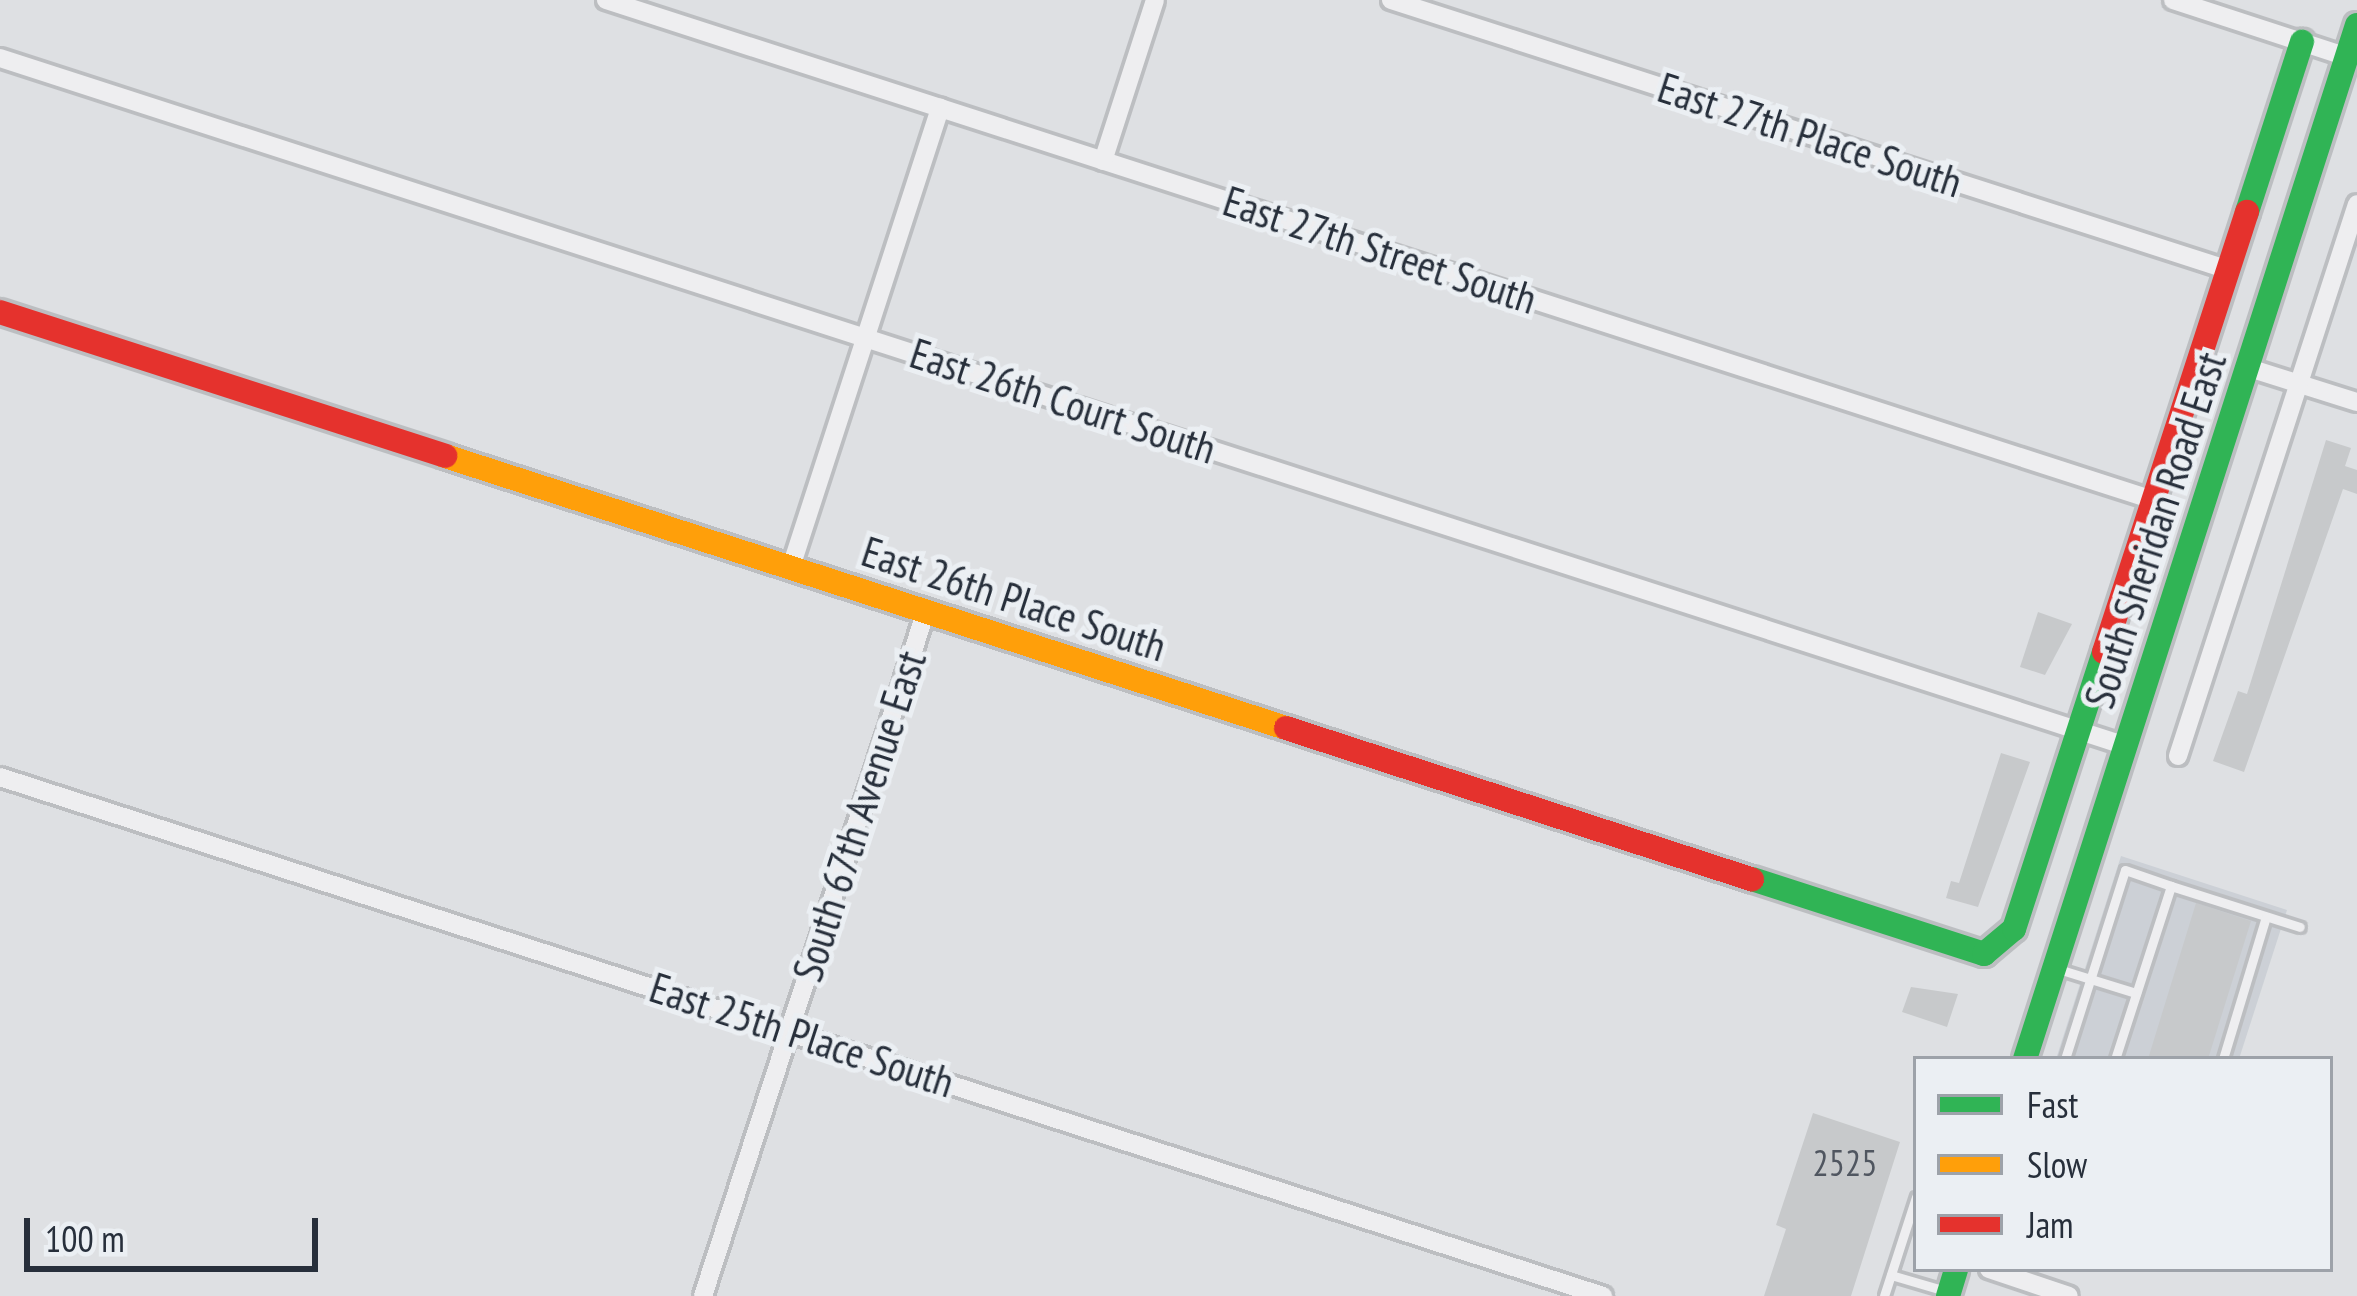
<!DOCTYPE html>
<html>
<head>
<meta charset="utf-8">
<style>
  body { margin:0 }
  #map { position:relative; width:2357px; height:1296px; overflow:hidden; background:#dee0e3; font-family:"PT Sans Narrow",sans-serif }
  div>[style] { position:absolute }
  .built>* { inset:0; background:#ccd0d6 }
  .building>* { inset:0; background:#c7c9cb }
  .roads { filter:drop-shadow(3px 0 #bcbec1) drop-shadow(-3px 0 #bcbec1) drop-shadow(0 3px #bcbec1) drop-shadow(0 -3px #bcbec1) }
  .lane>* { height:9px; margin:-4.5px; padding:0 4.5px; transform-origin:4.5px; border-radius:4.5px; background:#eeeef0 }
  .street>* { height:18px; margin:-9px; padding:0 9px; transform-origin:9px; border-radius:9px; background:#eeeef0 }
  .fast>* { height:24px; margin:-12px; padding:0 12px; transform-origin:12px; border-radius:12px; background:#30b455 }
  .slow>* { height:24px; margin:-12px; padding:0 12px; transform-origin:12px; border-radius:12px; background:#ff9f0a }
  .jam>* { height:24px; margin:-12px; padding:0 12px; transform-origin:12px; border-radius:12px; background:#e5322d }
  span { translate:-50% -50%; white-space:nowrap; text-align:center; line-height:1.15; -webkit-text-stroke:10px #ebeff3; paint-order:stroke }
  .number-label { font-size:36px; color:#505660 }
  .number-label span { -webkit-text-stroke-width:0 }
  .street-label { font-size:42px; color:#272f3b }
  .legend { position:absolute; left:1913px; top:1056px; width:420px; height:216px; box-sizing:border-box; background:#ebeff3; border:3px solid #9da2a9; margin:0; padding:15px 21px; list-style:none; font-size:36px; color:#272f3b }
  .legend li { display:flex; align-items:center; gap:24px; height:60px }
  .legend b { width:60px; border:3px solid #9da2a9 }
  .scale { position:absolute; left:24px; top:1218px; width:294px; height:54px; box-sizing:border-box; border:6px solid #272f3b; border-top:0; padding-left:15px; font-size:36px; line-height:42px; white-space:nowrap; color:#272f3b; -webkit-text-stroke:9px #ebeff3; paint-order:stroke }
</style>
</head>
<body>
<div id="map">
  <div class="built">
    <i style="clip-path:polygon(2121px 856px,2287px 910px,2239px 1059px,2056px 1059px)"></i>
  </div>
  <div class="building">
    <i style="clip-path:polygon(2326px 440px,2351px 448px,2345px 466px,2357px 470px,2357px 494px,2343px 489px,2244px 772px,2213px 761px,2238px 691px,2247px 694px)"></i>
    <i style="clip-path:polygon(2038px 612px,2072px 624px,2045px 675px,2020px 667px)"></i>
    <i style="clip-path:polygon(2001px 753px,2030px 762px,1978px 907px,1946px 898px,1951px 881px,1959px 883px)"></i>
    <i style="clip-path:polygon(2196px 903px,2251px 921px,2208px 1059px,2148px 1059px)"></i>
    <i style="clip-path:polygon(1911px 987px,1958px 994px,1947px 1027px,1902px 1012px)"></i>
    <i style="clip-path:polygon(1813px 1113px,1900px 1142px,1851px 1296px,1764px 1296px,1786px 1229px,1776px 1225px)"></i>
  </div>
  <div class="roads">
    <div class="lane">
      <i style="left:2171px;top:886px;width:135px;rotate:17.6deg"></i>
      <i style="left:2055px;top:968px;width:85px;rotate:17.2deg"></i>
      <i style="left:2065px;top:1059px;width:198px;rotate:-72.4deg"></i>
      <i style="left:2125px;top:870px;width:49px;rotate:19.2deg"></i>
      <i style="left:2171px;top:886px;width:182px;rotate:107.9deg"></i>
      <i style="left:2223px;top:1059px;width:148px;rotate:-73.2deg"></i>
      <i style="left:1891px;top:1275px;width:60px;rotate:16.3deg"></i>
      <i style="left:1884px;top:1296px;width:104px;rotate:-72.1deg"></i>
    </div>
    <div class="street">
      <i style="left:606px;top:0;width:1626px;rotate:17.91deg"></i>
      <i style="left:1391px;top:0;width:880px;rotate:17.86deg"></i>
      <i style="left:2173px;top:0;width:183px;rotate:18.1deg"></i>
      <i style="left:0;top:58px;width:2235px;rotate:17.93deg"></i>
      <i style="left:1103px;top:161px;width:169px;rotate:-72.1deg"></i>
      <i style="left:2249px;top:368px;width:113px;rotate:17.5deg"></i>
      <i style="left:791px;top:567px;width:483px;rotate:-72deg"></i>
      <i style="left:2178px;top:756px;width:580px;rotate:-72.03deg"></i>
      <i style="left:0;top:777px;width:1685px;rotate:17.94deg"></i>
      <i style="left:1989px;top:1269px;width:84px;rotate:18.6deg"></i>
      <i style="left:703px;top:1296px;width:720px;rotate:-71.97deg"></i>
    </div>
    <div class="fast">
      <i style="left:2247px;top:212px;width:179px;rotate:-72.1deg"></i>
      <i style="left:1752px;top:879px;width:244px;rotate:17.9deg"></i>
      <i style="left:1984px;top:954px;width:39px;rotate:-40deg"></i>
      <i style="left:2014px;top:929px;width:291px;rotate:-72deg"></i>
      <i style="left:2025px;top:1059px;width:1086px;rotate:-72.2deg"></i>
      <i style="left:1948px;top:1296px;width:28px;rotate:-73deg"></i>
    </div>
    <div class="slow">
      <i style="left:445px;top:456px;width:884px;rotate:17.92deg"></i>
    </div>
    <div class="jam">
      <i style="left:0;top:312px;width:468px;rotate:17.9deg"></i>
      <i style="left:2104px;top:652px;width:463px;rotate:-72deg"></i>
      <i style="left:1286px;top:728px;width:490px;rotate:18deg"></i>
    </div>
  </div>
  <div class="number-label">
    <span style="left:1845px;top:1163px">2525</span>
  </div>
  <div class="street-label">
    <span style="left:1810px;top:135px;rotate:18deg">East 27th Place South</span>
    <span style="left:1380px;top:250px;rotate:18deg">East 27th Street South</span>
    <span style="left:1063px;top:401px;rotate:18deg">East 26th Court South</span>
    <span style="left:2155px;top:530px;rotate:-72deg">South Sheridan Road East</span>
    <span style="left:1014px;top:599px;rotate:18deg">East 26th Place South</span>
    <span style="left:859px;top:816px;rotate:-72deg">South 67th Avenue East</span>
    <span style="left:802px;top:1035px;rotate:18deg">East 25th Place South</span>
  </div>
  <ul class="legend">
  <li><b style="height:15px;background:#30b455"></b>Fast</li>
  <li><b style="height:15px;background:#ff9f0a"></b>Slow</li>
  <li><b style="height:15px;background:#e5322d"></b>Jam</li>
  </ul>
  <div class="scale">100 m</div>
</div>
</body>
</html>
